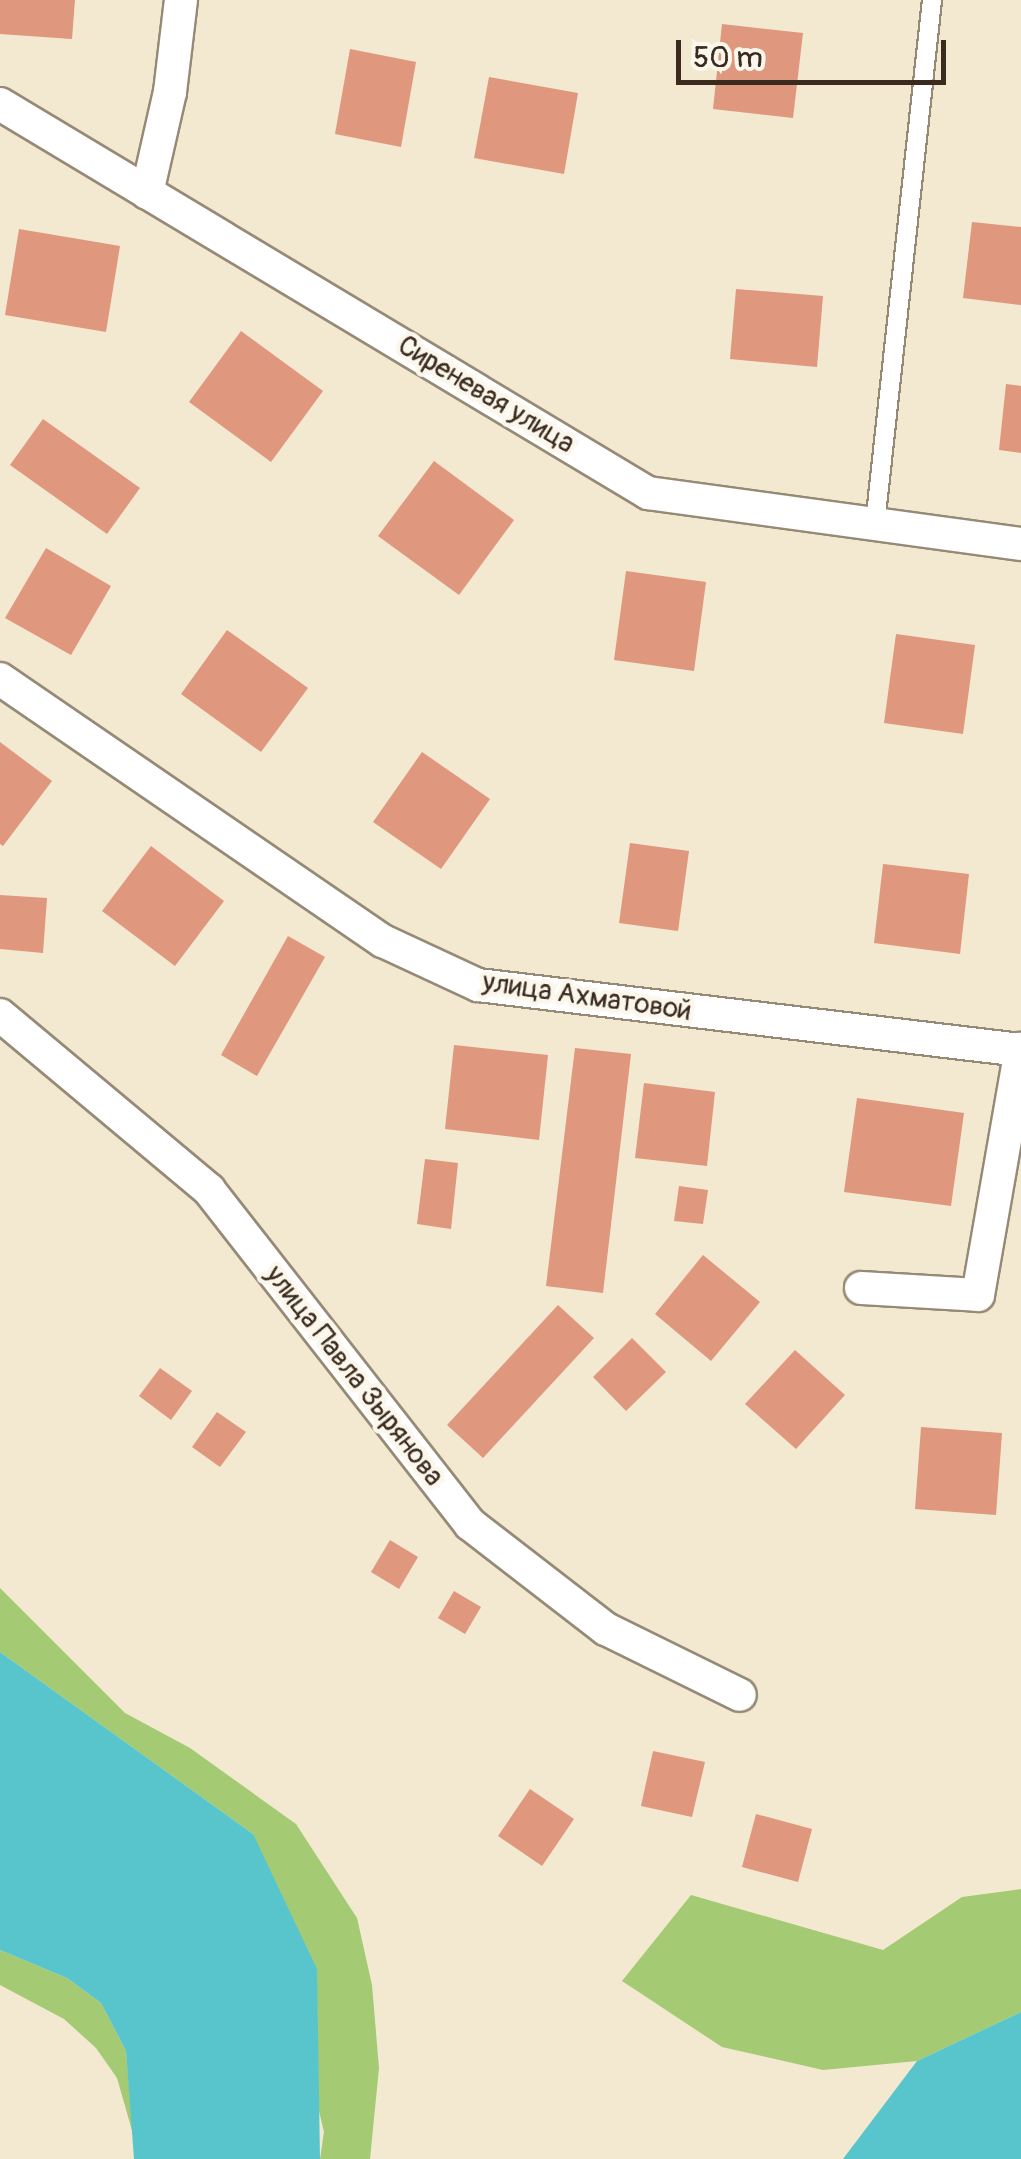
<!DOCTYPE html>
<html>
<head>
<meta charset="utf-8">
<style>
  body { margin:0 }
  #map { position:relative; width:1021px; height:2159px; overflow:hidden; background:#f2e9d0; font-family:Pangolin,sans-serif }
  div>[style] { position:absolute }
  .green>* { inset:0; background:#a4ca74 }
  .water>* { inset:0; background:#58c5cd }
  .building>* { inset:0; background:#df977e }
  .roads { filter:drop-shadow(2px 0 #968a77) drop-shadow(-2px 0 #968a77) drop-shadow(0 2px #968a77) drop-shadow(0 -2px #968a77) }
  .service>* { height:18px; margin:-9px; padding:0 9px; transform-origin:9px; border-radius:9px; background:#fff }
  .minor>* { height:32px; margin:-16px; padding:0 16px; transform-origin:16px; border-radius:16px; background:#fff }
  span { translate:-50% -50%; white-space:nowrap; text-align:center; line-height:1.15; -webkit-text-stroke:9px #fbf7ec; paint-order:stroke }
  .street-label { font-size:28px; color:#3b2a1e }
  .scale { position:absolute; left:676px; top:40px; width:270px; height:45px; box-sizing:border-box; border:5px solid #3b2a1e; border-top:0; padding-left:12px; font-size:30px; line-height:35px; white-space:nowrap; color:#3b2a1e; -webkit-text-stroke:8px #fbf7ec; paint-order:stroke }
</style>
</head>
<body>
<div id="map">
  <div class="green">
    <i style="clip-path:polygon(0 1588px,125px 1713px,190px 1748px,296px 1824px,357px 1918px,372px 1985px,379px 2068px,370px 2159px,320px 2159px,324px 2132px,253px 1834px,0 1652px)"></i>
    <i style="clip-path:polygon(1021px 1889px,1021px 2012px,917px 2061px,823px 2070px,722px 2047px,622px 1981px,691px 1895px,883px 1950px,962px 1897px)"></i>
    <i style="clip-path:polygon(0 1950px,67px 1978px,101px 2003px,126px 2051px,133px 2134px,117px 2078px,96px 2048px,64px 2019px,0 1985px)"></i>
  </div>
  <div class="water">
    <i style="clip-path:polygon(0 1652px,253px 1834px,317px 1969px,320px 2159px,134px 2159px,126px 2051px,101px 2003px,67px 1978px,0 1950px)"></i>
    <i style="clip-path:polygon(1021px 2012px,1021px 2159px,843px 2159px,917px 2061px)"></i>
  </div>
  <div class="building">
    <i style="clip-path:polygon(0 0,75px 0,72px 39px,0 34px)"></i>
    <i style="clip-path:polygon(722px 24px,803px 33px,793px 118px,713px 109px)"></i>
    <i style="clip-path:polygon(350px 49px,416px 62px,401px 147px,335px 134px)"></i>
    <i style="clip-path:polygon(489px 77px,578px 93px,564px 174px,474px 158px)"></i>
    <i style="clip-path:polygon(972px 222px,1021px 227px,1021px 305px,963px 298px)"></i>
    <i style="clip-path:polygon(19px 229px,120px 246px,106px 332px,5px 315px)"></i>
    <i style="clip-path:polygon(736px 289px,823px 296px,817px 367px,730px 359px)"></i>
    <i style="clip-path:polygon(241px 331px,323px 391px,271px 462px,189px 402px)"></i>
    <i style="clip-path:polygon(1006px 384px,1021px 386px,1021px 453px,999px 450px)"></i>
    <i style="clip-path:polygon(43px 419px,140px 488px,107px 534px,10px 465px)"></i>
    <i style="clip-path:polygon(434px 461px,514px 520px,459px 595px,378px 536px)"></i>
    <i style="clip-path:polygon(46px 548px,111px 586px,71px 655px,5px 618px)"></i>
    <i style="clip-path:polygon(626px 571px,706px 582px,694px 671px,614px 660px)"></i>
    <i style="clip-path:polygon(227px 630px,308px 688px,261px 752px,181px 694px)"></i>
    <i style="clip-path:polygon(896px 634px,975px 645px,963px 734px,884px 723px)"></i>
    <i style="clip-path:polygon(0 742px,52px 781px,3px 846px,0 844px)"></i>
    <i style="clip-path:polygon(422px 752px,490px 799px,441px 869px,373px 822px)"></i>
    <i style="clip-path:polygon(630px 843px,689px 851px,678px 931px,619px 923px)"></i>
    <i style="clip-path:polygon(151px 846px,224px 901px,175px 966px,102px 911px)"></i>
    <i style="clip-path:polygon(883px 864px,969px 874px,960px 954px,874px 943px)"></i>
    <i style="clip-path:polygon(0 895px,47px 898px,43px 953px,0 949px)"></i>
    <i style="clip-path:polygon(288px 936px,325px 957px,257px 1076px,221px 1055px)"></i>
    <i style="clip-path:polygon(454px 1045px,548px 1055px,539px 1140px,445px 1129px)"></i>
    <i style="clip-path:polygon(575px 1048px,631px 1054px,603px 1293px,546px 1286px)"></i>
    <i style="clip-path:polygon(644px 1083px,715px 1092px,707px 1166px,635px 1158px)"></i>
    <i style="clip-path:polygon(857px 1098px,964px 1113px,951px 1206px,844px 1192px)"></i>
    <i style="clip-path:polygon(425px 1159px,458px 1163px,451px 1229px,417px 1224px)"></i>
    <i style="clip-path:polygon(679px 1186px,708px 1190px,703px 1224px,674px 1221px)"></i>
    <i style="clip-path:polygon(703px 1255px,760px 1302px,711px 1361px,655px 1314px)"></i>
    <i style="clip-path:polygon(558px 1305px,594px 1338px,483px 1458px,447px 1425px)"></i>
    <i style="clip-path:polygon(632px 1338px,666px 1372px,626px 1411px,593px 1377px)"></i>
    <i style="clip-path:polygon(795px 1350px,845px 1395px,796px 1449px,745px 1404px)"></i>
    <i style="clip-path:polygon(160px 1368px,192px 1391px,171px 1420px,139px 1396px)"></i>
    <i style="clip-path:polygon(217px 1412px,246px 1432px,220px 1467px,192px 1447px)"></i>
    <i style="clip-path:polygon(921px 1427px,1002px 1433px,996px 1515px,915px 1509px)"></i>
    <i style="clip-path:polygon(390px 1540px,418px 1557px,399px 1589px,371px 1572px)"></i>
    <i style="clip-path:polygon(454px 1591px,481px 1607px,465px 1634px,438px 1618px)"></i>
    <i style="clip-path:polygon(653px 1751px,705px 1762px,692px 1817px,641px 1806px)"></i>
    <i style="clip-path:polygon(530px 1789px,574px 1819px,542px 1866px,498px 1836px)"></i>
    <i style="clip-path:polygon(756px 1814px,812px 1829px,798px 1882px,742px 1867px)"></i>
  </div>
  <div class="roads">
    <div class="service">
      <i style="left:875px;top:524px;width:527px;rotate:-83.79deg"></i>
    </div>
    <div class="minor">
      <i style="left:0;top:104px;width:756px;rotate:30.98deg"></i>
      <i style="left:648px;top:493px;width:376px;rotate:7.8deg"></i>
      <i style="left:147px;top:193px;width:104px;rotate:-77.2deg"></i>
      <i style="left:170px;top:92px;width:93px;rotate:-83.2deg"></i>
      <i style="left:0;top:679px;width:464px;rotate:34.4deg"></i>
      <i style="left:383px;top:941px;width:105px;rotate:24.9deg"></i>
      <i style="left:478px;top:985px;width:547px;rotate:6.83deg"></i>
      <i style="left:0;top:1015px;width:273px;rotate:39.9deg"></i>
      <i style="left:209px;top:1190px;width:424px;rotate:52deg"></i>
      <i style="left:470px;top:1524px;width:172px;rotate:37.7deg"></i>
      <i style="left:606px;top:1629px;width:149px;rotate:26.2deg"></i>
      <i style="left:861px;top:1288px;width:117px;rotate:3.4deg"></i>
      <i style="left:978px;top:1295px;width:250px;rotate:-80.1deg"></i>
    </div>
  </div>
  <div class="street-label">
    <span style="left:486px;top:395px;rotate:31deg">Сиреневая улица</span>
    <span style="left:587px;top:997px;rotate:8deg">улица Ахматовой</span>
    <span style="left:354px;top:1376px;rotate:52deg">улица Павла Зырянова</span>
  </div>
  <div class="scale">50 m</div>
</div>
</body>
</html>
